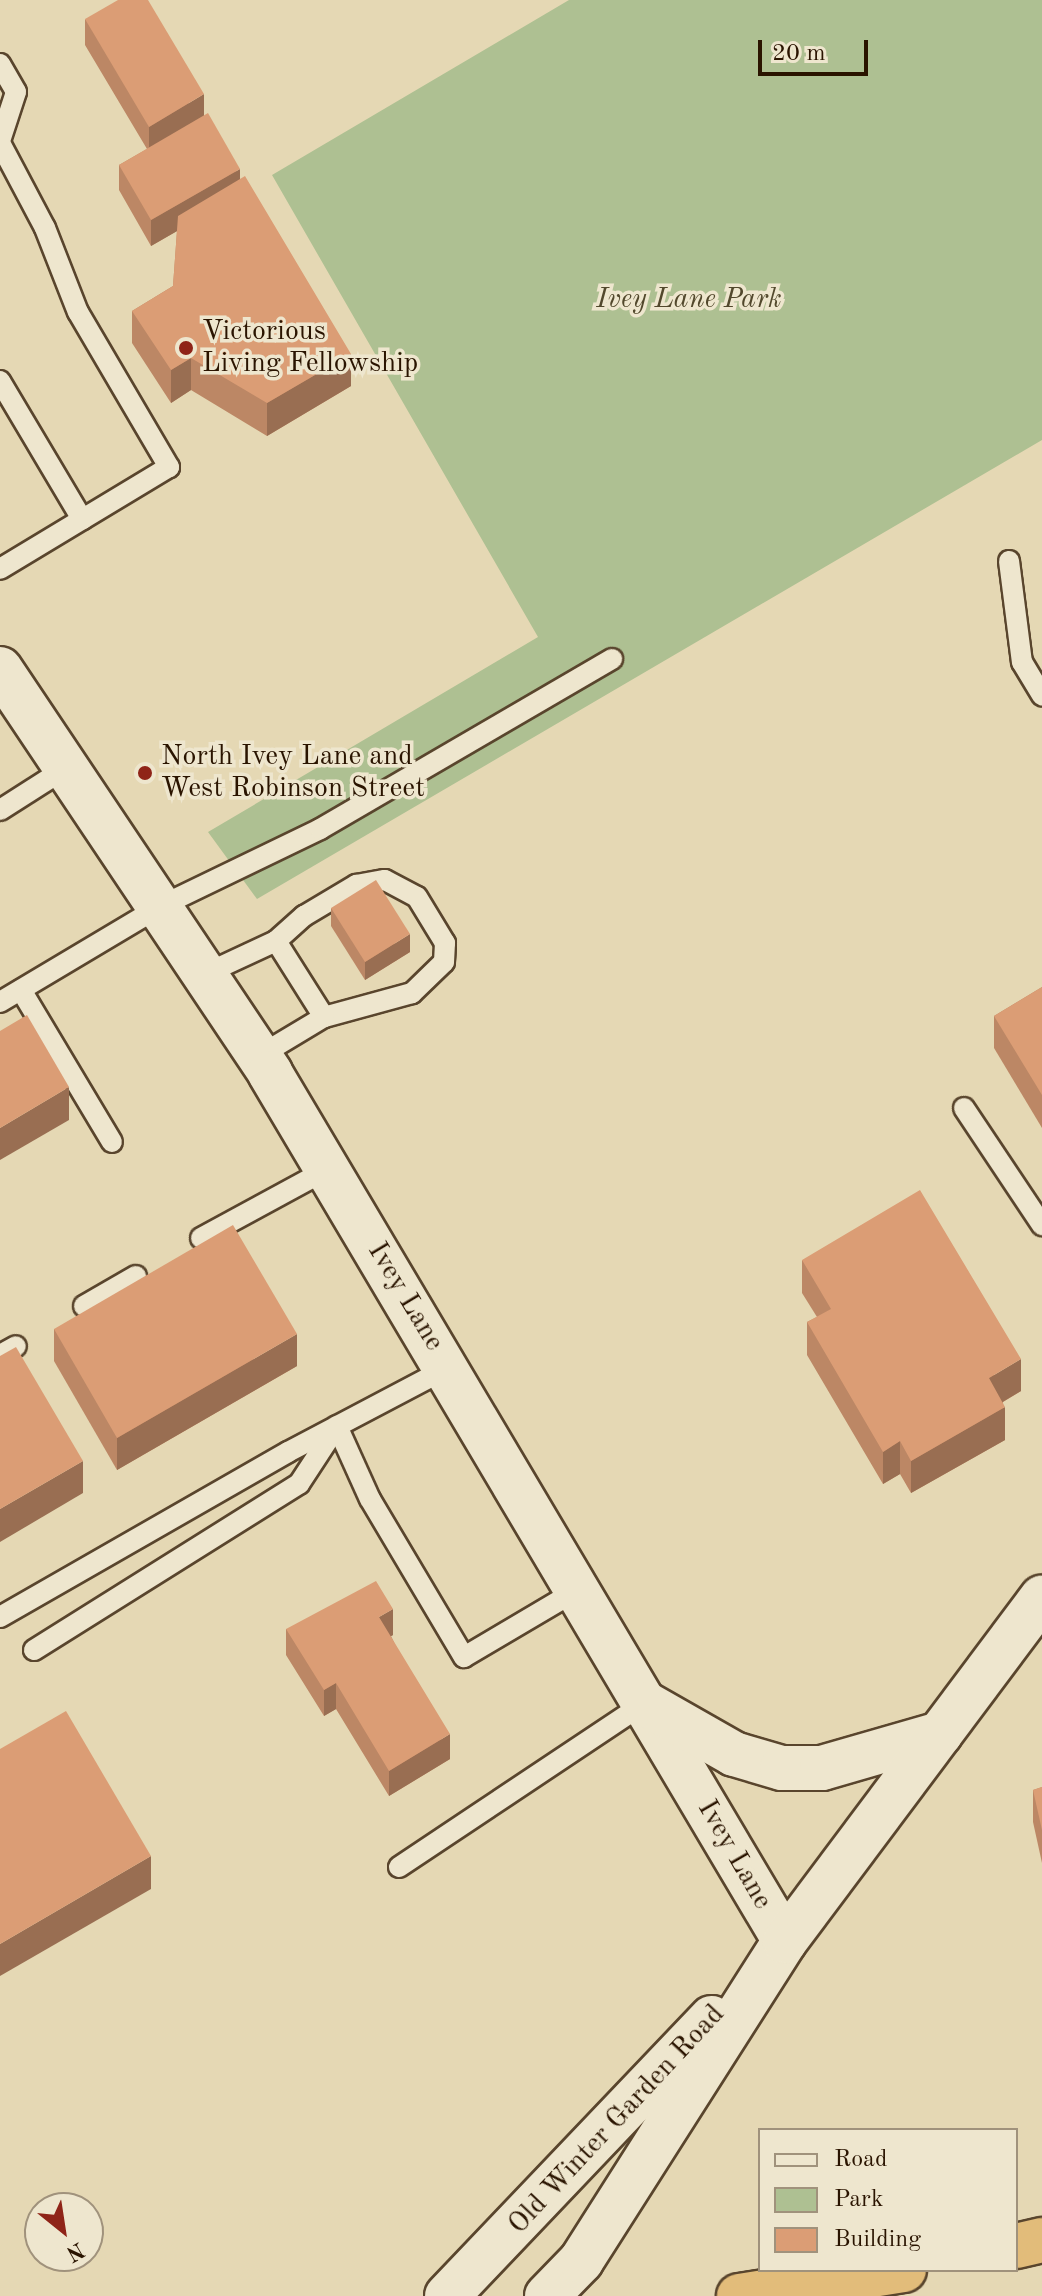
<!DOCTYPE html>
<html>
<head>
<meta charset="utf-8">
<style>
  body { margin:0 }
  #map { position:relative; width:1042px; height:2296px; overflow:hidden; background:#e5d8b4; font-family:"Old Standard TT",serif }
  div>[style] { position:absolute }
  .green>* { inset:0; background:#aec092 }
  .roads { filter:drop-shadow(2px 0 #59452d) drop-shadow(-2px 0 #59452d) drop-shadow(0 2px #59452d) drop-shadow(0 -2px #59452d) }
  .lane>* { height:20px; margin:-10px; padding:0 10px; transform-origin:10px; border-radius:10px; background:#eee6ce }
  .secondary>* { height:44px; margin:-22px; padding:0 22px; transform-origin:22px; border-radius:22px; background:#eee6ce }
  .highway>* { height:44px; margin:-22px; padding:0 22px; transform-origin:22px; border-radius:22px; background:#e2bc7a }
  .wall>* { inset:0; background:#bc8765 }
  .shaded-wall>* { inset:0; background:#996e52 }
  .building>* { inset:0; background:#db9d75 }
  .dots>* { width:22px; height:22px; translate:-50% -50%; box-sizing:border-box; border:4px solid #eee6ce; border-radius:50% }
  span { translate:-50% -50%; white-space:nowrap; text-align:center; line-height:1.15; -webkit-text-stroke:7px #eee6ce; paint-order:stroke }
  .park-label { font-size:28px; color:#52482c; font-style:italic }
  .poi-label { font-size:28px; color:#2a1400 }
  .left { translate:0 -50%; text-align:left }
  .street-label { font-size:28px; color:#2a1400 }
  .legend { position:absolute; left:758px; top:2128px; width:260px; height:144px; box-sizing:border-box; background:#eee6ce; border:2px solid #a0927c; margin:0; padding:10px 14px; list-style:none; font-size:24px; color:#2a1400 }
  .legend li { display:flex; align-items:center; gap:16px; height:40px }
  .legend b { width:40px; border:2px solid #a0927c }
  .north { position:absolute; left:24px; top:2192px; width:80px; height:80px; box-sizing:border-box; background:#eee6ce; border:2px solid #a0927c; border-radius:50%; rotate:150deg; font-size:22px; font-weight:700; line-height:32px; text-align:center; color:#2a1400 }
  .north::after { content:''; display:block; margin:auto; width:28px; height:36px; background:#8f2418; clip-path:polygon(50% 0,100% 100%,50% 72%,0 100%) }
  .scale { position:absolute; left:758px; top:40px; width:110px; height:36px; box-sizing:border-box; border:4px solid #2a1400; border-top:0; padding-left:10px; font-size:24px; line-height:28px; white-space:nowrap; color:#2a1400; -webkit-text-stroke:6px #eee6ce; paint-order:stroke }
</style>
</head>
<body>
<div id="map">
  <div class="green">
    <i style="clip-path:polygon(569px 0,1042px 0,1042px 440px,257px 899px,208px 832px,538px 637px,272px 175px)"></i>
  </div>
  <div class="roads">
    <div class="lane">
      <i style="left:0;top:64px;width:32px;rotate:60deg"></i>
      <i style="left:16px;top:92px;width:52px;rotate:108.1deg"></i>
      <i style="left:0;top:143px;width:96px;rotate:62.1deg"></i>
      <i style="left:45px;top:228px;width:90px;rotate:68.6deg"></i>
      <i style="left:78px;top:312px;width:180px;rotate:59.6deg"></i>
      <i style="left:169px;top:467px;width:197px;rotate:148.9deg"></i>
      <i style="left:0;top:381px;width:161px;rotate:59.3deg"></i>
      <i style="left:1009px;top:561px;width:102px;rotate:82.7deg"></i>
      <i style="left:1022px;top:662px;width:39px;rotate:59deg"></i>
      <i style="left:0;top:810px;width:78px;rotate:-32.5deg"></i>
      <i style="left:276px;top:941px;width:90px;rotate:57.7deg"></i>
      <i style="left:205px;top:974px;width:78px;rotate:-24.9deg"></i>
      <i style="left:276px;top:941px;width:38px;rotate:-42deg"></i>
      <i style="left:304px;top:916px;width:61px;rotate:-30.8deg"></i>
      <i style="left:356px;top:885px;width:29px;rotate:-10deg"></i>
      <i style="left:385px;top:880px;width:36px;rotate:28deg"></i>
      <i style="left:417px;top:897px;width:54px;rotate:58.7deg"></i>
      <i style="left:445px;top:943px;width:19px;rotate:93deg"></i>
      <i style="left:444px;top:962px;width:45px;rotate:135.9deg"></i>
      <i style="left:412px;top:993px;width:91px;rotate:164.7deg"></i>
      <i style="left:324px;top:1017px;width:76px;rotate:149deg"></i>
      <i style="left:21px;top:990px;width:177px;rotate:59.1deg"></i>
      <i style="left:0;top:1002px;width:187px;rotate:-30.8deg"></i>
      <i style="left:161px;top:906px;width:177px;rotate:-25.8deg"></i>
      <i style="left:320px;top:829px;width:338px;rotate:-30.2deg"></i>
      <i style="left:964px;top:1108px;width:141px;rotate:56.3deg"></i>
      <i style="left:201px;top:1238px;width:145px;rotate:-28.5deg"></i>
      <i style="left:84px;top:1306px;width:60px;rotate:-30deg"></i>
      <i style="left:0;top:1355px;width:18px;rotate:-29deg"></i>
      <i style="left:337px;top:1426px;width:80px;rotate:65.7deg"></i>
      <i style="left:370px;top:1499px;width:184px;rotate:59.3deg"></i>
      <i style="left:464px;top:1657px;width:134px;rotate:-30.6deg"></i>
      <i style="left:0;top:1617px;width:332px;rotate:-29.8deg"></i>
      <i style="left:288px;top:1452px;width:180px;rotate:-27.8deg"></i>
      <i style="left:34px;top:1650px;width:313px;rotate:-32.1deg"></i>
      <i style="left:299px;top:1484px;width:66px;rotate:-56.8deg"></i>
      <i style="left:399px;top:1867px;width:296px;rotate:-33.7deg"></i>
    </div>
    <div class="secondary">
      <i style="left:0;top:669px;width:486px;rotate:56.2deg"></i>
      <i style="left:270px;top:1073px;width:1009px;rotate:59.32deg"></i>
      <i style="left:646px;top:1704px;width:101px;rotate:29.6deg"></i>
      <i style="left:734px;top:1754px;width:50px;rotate:16.3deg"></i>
      <i style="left:782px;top:1768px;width:40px"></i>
      <i style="left:822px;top:1768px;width:123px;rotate:-16.1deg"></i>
      <i style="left:447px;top:2296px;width:384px;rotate:-46.4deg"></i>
      <i style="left:547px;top:2296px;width:49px;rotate:-45.8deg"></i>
      <i style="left:581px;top:2261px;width:379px;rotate:-57.5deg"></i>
      <i style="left:785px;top:1941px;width:429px;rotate:-53.2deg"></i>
    </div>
    <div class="highway">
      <i style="left:1016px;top:2246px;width:27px;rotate:-13deg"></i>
      <i style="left:739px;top:2296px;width:167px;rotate:-9deg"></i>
    </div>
  </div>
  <div class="wall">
    <i style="clip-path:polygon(85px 19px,204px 116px,240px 179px,351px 386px,267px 436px,191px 390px,171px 403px,132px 343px,132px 311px,173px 286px,177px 231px,151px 246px,119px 190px,119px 165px,147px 149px,85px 45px)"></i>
    <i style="clip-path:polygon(331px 908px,410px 952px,365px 980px,331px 926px)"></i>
    <i style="clip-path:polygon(1042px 987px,1042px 1128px,994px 1048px,994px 1016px)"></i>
    <i style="clip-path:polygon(802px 1260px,1021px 1391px,1003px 1402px,1005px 1440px,911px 1493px,900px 1474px,883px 1484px,807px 1355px,807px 1322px,817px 1317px,802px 1293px)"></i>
    <i style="clip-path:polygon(54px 1329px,297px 1366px,117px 1470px,54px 1361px)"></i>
    <i style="clip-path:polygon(286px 1629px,393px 1635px,391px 1636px,450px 1759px,389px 1796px,336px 1709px,324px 1716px,286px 1655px)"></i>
    <i style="clip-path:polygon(1042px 1787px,1042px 1863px,1033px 1822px,1033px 1790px)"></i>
  </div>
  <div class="shaded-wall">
    <i style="clip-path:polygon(204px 94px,204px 120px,149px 153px,149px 127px)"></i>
    <i style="clip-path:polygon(240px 169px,240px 195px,151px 246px,151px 220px)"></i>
    <i style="clip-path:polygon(351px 354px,351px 386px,267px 436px,267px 403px)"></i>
    <i style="clip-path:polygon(191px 358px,191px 390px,171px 403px,171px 370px)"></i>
    <i style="clip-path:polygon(410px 934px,410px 952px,365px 980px,365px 962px)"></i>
    <i style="clip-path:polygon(69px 1087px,69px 1120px,0 1160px,0 1128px)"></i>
    <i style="clip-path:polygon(297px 1334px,297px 1366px,117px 1470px,117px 1438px)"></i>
    <i style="clip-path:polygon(1021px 1359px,1021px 1391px,989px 1410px,989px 1378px)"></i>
    <i style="clip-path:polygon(1005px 1407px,1005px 1440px,911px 1493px,911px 1461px)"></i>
    <i style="clip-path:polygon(900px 1441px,900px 1474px,883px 1484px,883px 1452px)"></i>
    <i style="clip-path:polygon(83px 1461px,83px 1493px,0 1542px,0 1509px)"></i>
    <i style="clip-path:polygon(393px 1609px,393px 1635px,379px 1643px,379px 1617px)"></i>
    <i style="clip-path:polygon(336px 1683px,336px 1709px,324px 1716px,324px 1690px)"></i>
    <i style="clip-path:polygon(450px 1734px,450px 1759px,389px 1796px,389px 1771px)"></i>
    <i style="clip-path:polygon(151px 1856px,151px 1889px,0 1976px,0 1944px)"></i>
  </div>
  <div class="building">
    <i style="clip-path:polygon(118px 0,148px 0,204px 94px,149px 127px,85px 19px)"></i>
    <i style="clip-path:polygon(208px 113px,240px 169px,151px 220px,119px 165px)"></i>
    <i style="clip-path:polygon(245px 176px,351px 354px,267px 403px,191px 358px,171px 370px,132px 311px,173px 286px,178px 216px)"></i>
    <i style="clip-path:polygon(376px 880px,410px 934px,365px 962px,331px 908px)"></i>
    <i style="clip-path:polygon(1042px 987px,1042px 1095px,994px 1016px)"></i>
    <i style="clip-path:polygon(27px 1015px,69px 1087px,0 1128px,0 1031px)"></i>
    <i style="clip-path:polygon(920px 1190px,1021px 1359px,989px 1378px,1005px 1407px,911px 1461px,900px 1441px,883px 1452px,807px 1322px,831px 1309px,802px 1260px)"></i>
    <i style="clip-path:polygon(233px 1225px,297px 1334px,117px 1438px,54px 1329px)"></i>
    <i style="clip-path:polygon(16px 1347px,83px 1461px,0 1509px,0 1356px)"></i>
    <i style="clip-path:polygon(376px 1581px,393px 1609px,379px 1617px,450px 1734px,389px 1771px,336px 1683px,324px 1690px,286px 1629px)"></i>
    <i style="clip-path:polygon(66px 1711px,151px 1856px,0 1944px,0 1749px)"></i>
    <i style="clip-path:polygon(1042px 1787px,1042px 1830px,1033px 1790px)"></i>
  </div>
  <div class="dots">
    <i style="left:186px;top:348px;background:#8f2418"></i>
    <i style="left:145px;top:773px;background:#8f2418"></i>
  </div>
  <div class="park-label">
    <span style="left:689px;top:300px">Ivey Lane Park</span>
  </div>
  <div class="poi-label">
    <span class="left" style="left:202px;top:348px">Victorious<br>Living Fellowship</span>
    <span class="left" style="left:161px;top:773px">North Ivey Lane and<br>West Robinson Street</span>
  </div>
  <div class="street-label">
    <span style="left:405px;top:1297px;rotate:59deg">Ivey Lane</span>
    <span style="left:734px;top:1855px;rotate:60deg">Ivey Lane</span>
    <span style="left:617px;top:2120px;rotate:-47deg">Old Winter Garden Road</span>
  </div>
  <ul class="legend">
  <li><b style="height:10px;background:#eee6ce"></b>Road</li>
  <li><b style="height:22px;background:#aec092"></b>Park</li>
  <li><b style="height:22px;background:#db9d75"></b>Building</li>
  </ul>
  <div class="north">N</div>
  <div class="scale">20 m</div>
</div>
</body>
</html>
